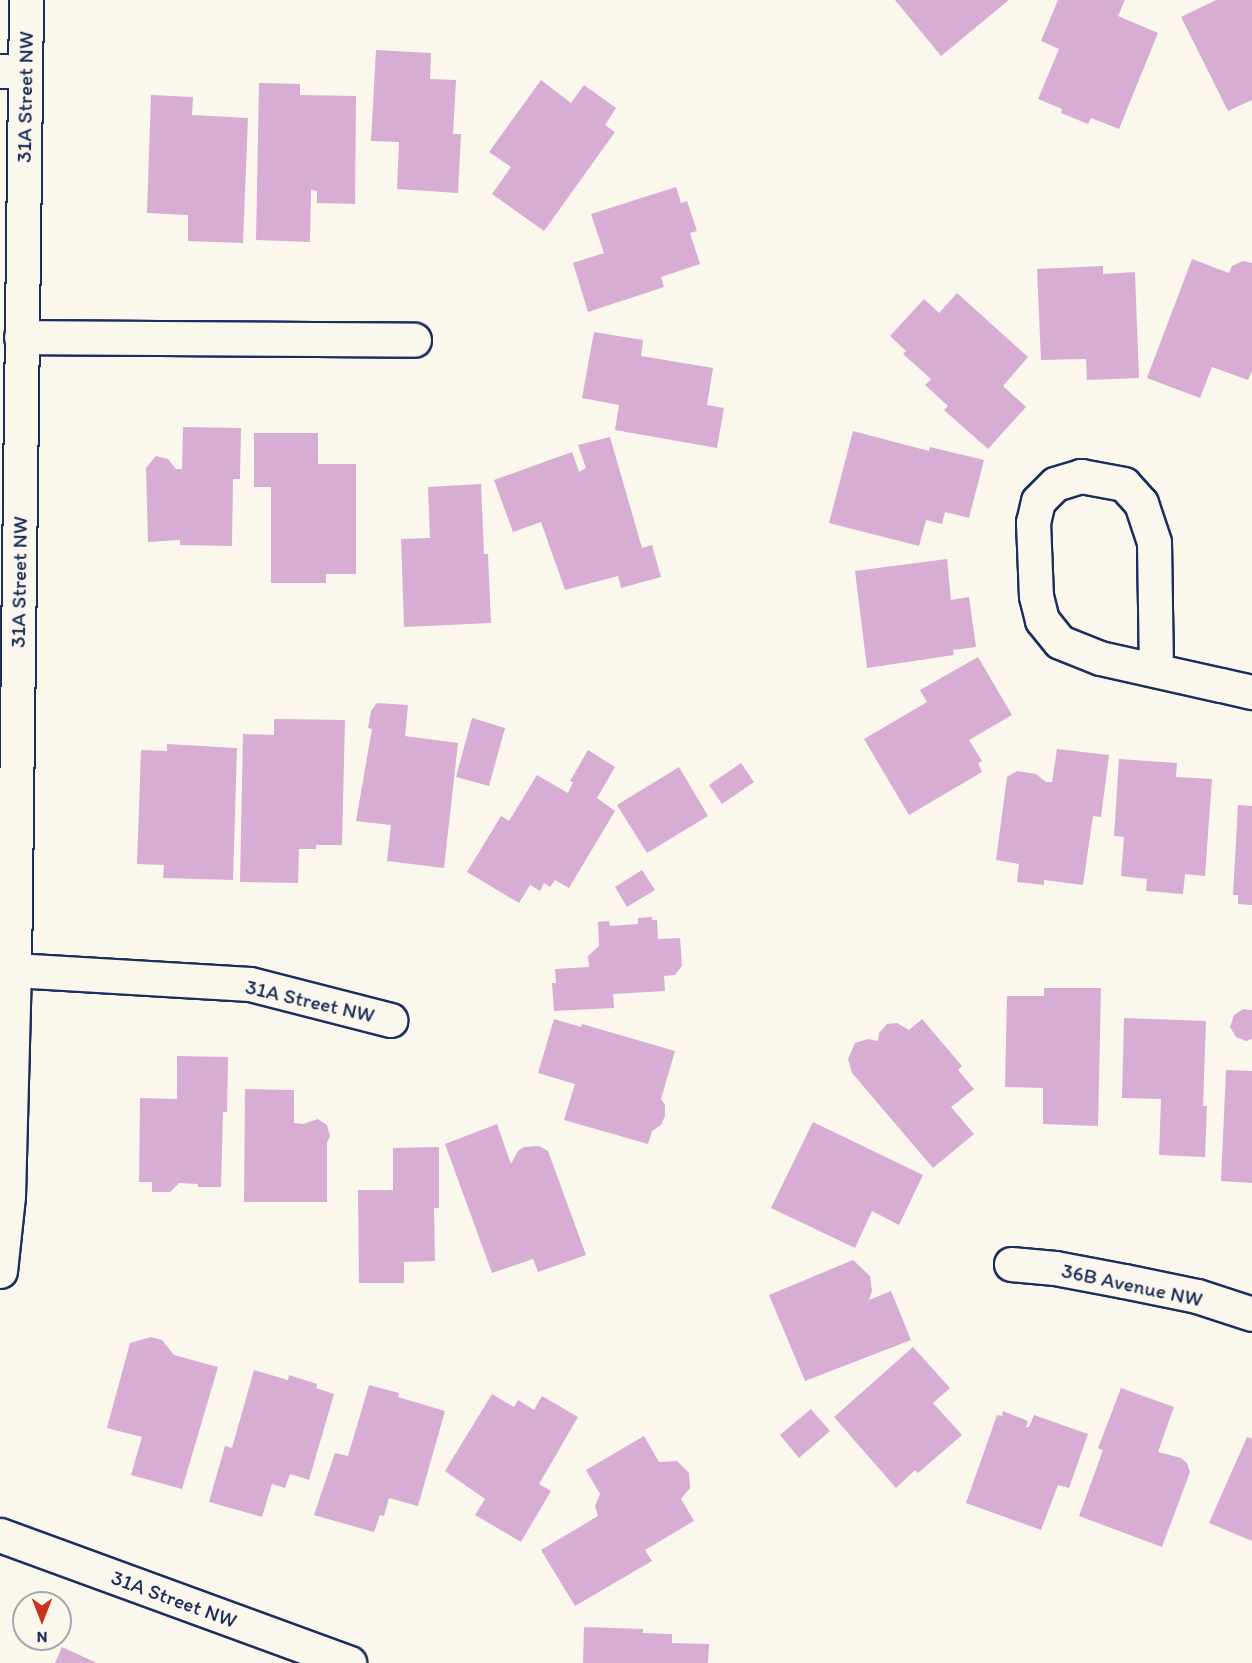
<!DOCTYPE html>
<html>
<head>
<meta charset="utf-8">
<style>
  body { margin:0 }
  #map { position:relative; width:1252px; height:1663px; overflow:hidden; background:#fbf7ec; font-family:Itim,sans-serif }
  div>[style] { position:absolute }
  .building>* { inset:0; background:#d7add3 }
  .roads { filter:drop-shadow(2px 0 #1b2f5e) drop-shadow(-2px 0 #1b2f5e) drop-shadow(0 2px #1b2f5e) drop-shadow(0 -2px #1b2f5e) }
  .minor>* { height:33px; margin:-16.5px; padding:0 16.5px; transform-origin:16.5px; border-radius:16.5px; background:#fbf7ec }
  .tertiary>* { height:33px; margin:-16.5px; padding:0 16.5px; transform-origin:16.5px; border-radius:16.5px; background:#fbf7ec }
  span { translate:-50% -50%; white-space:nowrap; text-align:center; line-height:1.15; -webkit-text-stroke:5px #fbf7ec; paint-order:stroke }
  .street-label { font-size:21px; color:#1b2f5e }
  .north { position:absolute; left:12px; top:1591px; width:60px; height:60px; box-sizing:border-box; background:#fbf7ec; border:2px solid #a1a7b3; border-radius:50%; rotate:180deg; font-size:16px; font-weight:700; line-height:24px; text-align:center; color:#1b2f5e }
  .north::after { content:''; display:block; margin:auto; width:21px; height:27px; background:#c8321e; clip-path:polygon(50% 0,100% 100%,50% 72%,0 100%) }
</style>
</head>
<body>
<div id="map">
  <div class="building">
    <i style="clip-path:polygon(895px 0,1009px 0,941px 56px)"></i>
    <i style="clip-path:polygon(1058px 0,1125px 0,1118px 16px,1158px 33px,1119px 129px,1091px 118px,1088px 124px,1061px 113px,1062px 109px,1038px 99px,1059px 49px,1041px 41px)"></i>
    <i style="clip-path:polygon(1216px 0,1252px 0,1252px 100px,1228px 111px,1181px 17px)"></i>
    <i style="clip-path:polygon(376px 50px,431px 53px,430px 79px,456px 80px,453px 134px,461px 134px,458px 193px,397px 189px,399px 142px,371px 141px)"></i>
    <i style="clip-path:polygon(541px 80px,571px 103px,584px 85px,616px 108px,605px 125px,615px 132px,544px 231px,492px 194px,511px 167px,489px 152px)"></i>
    <i style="clip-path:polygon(259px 83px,300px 84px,300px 95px,356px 96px,355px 204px,317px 203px,317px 191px,311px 190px,310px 242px,256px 240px)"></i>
    <i style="clip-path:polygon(151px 95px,193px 97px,192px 115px,248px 118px,243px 243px,188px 241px,188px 215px,147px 213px)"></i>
    <i style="clip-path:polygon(676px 187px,681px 203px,687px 201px,697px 231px,690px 233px,700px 264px,661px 277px,664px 287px,588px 312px,573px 263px,604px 253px,591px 214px)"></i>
    <i style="clip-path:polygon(1192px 259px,1229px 273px,1232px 266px,1243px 261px,1252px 263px,1252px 371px,1248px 380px,1212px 367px,1200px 398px,1147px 378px)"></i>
    <i style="clip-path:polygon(1103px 266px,1103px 274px,1135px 272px,1139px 378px,1087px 380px,1086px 359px,1041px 360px,1037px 269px)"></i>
    <i style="clip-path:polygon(957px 293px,1028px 357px,1003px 386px,1026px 407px,988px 449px,944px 410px,948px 406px,925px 385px,931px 379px,903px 354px,906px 351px,890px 336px,924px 299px,939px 313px)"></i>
    <i style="clip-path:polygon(594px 332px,643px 340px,641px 356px,713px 368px,707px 405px,724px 408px,717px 448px,615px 430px,619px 405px,582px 398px)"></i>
    <i style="clip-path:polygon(183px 427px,241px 428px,240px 479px,233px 479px,232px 546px,180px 545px,180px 540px,148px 542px,146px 468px,156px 456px,168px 459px,176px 469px,182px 469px)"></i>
    <i style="clip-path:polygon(853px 431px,929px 451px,930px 447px,984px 460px,969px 518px,945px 512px,942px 524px,926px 520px,919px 546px,829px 523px)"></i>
    <i style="clip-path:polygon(254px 433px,318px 433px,318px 464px,356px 464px,356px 574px,326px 574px,326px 583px,271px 583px,271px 487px,254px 487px)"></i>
    <i style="clip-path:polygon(610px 437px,642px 548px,652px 545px,661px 577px,621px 588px,618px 576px,565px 590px,541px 522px,513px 532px,494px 480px,572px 452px,579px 472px,586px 468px,578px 445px)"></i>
    <i style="clip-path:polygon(481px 484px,484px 554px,488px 554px,491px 623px,404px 627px,401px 539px,430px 538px,428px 487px)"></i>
    <i style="clip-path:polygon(947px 559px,951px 600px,969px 597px,976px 647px,953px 650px,954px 655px,867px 668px,855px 571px)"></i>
    <i style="clip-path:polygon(978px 657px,1012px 715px,969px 740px,982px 761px,978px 763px,982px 772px,909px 815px,864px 739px,927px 702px,920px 690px)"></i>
    <i style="clip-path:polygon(377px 703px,408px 705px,405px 736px,458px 743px,444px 868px,387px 861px,391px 825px,356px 821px,372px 729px,368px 728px,371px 711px)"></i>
    <i style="clip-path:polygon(472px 718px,505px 728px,489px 786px,456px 777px)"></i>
    <i style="clip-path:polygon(274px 719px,345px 720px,342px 845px,316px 845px,316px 849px,299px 849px,298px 883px,240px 882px,243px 734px,274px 735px)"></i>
    <i style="clip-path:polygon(167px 744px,237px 748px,233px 880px,163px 878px,164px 865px,137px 864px,141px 750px,167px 751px)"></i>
    <i style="clip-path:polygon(1057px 749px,1109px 755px,1101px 817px,1093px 816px,1083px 885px,1044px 880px,1044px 885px,1017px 882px,1019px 864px,996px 860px,1007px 777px,1017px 771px,1036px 774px,1046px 782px,1052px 782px)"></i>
    <i style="clip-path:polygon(588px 750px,615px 767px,597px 798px,615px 811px,569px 888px,555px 880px,550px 887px,544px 883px,540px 891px,530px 885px,519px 903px,467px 872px,501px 816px,509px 821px,537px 775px,568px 793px,573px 782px,570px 781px)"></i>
    <i style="clip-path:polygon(1119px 759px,1177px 763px,1176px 777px,1212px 779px,1205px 876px,1185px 874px,1183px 894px,1146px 891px,1147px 879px,1121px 876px,1124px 837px,1114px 836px)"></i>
    <i style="clip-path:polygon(741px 763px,754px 782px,722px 804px,709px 785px)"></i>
    <i style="clip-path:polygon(679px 767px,708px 816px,647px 853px,617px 805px)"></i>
    <i style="clip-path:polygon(1238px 805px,1252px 806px,1252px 905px,1238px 904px,1238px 895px,1233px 895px)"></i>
    <i style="clip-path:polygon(642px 870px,655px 890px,627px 907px,615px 887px)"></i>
    <i style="clip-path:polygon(652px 917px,652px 920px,657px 920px,658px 939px,680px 938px,682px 966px,675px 975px,664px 976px,665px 991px,613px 994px,614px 1008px,554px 1011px,552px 983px,556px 983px,555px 969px,589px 967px,588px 956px,599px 946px,598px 922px,609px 921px,610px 926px,638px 924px,638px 918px)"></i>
    <i style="clip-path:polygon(1044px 988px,1101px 988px,1098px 1126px,1043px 1124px,1043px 1088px,1005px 1087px,1007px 996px,1044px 996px)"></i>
    <i style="clip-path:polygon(1243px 1009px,1252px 1010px,1252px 1039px,1246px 1041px,1236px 1037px,1230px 1027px,1234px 1015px)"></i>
    <i style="clip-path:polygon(1124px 1018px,1206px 1021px,1203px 1106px,1207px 1106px,1205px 1157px,1159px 1155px,1161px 1099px,1122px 1098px)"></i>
    <i style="clip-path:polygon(554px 1019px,581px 1027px,582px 1024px,675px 1051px,661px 1099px,665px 1105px,665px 1116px,661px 1125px,652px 1131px,648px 1144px,564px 1120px,575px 1084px,538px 1073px)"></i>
    <i style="clip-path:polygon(922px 1019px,962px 1066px,958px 1070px,974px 1089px,951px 1107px,974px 1134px,933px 1168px,852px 1073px,848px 1059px,855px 1043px,868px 1039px,878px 1041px,879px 1033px,887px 1024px,897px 1023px,909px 1030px)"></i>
    <i style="clip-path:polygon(177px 1056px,228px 1057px,227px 1112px,223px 1112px,221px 1187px,198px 1187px,198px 1184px,179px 1183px,170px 1192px,152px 1192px,152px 1182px,139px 1182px,140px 1098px,177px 1099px)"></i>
    <i style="clip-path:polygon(1226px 1070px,1252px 1071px,1252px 1183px,1221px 1181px)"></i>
    <i style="clip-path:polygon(245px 1089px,294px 1090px,294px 1123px,303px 1124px,318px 1119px,327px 1125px,330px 1136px,327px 1143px,327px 1202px,244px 1202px)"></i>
    <i style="clip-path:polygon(813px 1122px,923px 1175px,899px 1225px,872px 1211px,855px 1248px,771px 1208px)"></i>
    <i style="clip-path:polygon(497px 1124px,511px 1164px,518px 1151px,524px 1147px,539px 1146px,548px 1151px,586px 1255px,538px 1272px,533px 1259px,492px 1273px,445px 1144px)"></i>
    <i style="clip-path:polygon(439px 1147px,439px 1208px,434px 1208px,435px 1261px,404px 1262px,404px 1283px,359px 1283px,358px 1190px,393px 1190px,393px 1148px)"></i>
    <i style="clip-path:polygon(853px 1260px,870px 1276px,872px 1291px,869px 1300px,891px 1291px,911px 1340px,805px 1381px,769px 1295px)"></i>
    <i style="clip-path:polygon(151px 1337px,162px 1340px,174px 1355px,218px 1367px,182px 1489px,131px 1475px,142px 1437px,107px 1428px,130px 1343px)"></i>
    <i style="clip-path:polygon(913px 1347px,950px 1388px,933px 1403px,962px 1435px,918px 1473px,915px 1470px,896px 1488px,834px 1417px)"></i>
    <i style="clip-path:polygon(254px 1370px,288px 1380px,289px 1375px,317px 1384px,316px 1388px,334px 1394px,309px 1480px,290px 1474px,285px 1488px,272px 1484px,262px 1517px,209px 1502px,225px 1446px,232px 1448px)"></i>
    <i style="clip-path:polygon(369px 1385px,399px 1393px,398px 1397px,445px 1411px,418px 1506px,389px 1498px,384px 1516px,380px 1515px,374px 1532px,314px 1515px,335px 1453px,348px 1456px)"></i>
    <i style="clip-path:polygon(1121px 1388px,1174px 1407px,1158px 1452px,1181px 1458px,1187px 1463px,1190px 1472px,1162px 1547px,1079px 1516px,1103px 1450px,1098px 1448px)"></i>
    <i style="clip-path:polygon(492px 1394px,514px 1407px,518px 1400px,534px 1410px,542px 1396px,578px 1417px,539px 1484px,551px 1491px,521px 1542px,475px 1515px,485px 1499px,445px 1471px)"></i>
    <i style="clip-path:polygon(811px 1409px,830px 1431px,799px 1458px,780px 1435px)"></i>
    <i style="clip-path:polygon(1003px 1411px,1028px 1421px,1026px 1427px,1029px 1427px,1034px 1415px,1088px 1434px,1069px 1488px,1058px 1485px,1041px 1530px,966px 1503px,997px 1415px,1002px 1416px)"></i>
    <i style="clip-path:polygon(644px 1436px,659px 1462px,677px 1461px,689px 1473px,690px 1488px,681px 1499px,694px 1521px,645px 1550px,652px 1561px,575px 1606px,541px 1550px,598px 1516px,595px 1506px,600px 1494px,586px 1470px)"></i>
    <i style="clip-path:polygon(1247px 1437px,1252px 1439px,1252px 1541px,1209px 1523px)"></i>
    <i style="clip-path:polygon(584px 1627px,643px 1629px,643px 1633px,672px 1634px,672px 1643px,709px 1644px,708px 1663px,583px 1663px)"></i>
    <i style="clip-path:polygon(62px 1647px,97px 1663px,55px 1663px)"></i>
  </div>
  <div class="roads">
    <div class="minor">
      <i style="left:0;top:71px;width:25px"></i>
      <i style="left:21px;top:337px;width:393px;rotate:0.4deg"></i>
      <i style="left:1156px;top:670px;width:128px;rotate:-90.9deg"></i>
      <i style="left:1154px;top:542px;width:41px;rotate:-108.4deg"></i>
      <i style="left:1141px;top:503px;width:25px;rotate:-132deg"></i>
      <i style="left:1124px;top:484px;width:44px;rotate:-169.5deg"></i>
      <i style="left:1081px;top:476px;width:27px;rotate:163deg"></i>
      <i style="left:1055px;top:484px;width:24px;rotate:135deg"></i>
      <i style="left:1038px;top:501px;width:22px;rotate:103deg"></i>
      <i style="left:1033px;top:522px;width:74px;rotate:87.7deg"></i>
      <i style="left:1036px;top:596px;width:25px;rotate:76deg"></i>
      <i style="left:1042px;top:620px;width:28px;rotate:51deg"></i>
      <i style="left:1060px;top:642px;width:43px;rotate:21.8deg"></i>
      <i style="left:1100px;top:658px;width:124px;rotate:12.6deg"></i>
      <i style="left:1221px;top:685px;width:32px;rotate:13deg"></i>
      <i style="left:14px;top:970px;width:236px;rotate:3.4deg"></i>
      <i style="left:250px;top:984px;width:145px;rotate:14.4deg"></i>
      <i style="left:1011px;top:1264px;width:44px;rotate:5.2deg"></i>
      <i style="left:1055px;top:1268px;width:70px;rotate:10.7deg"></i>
      <i style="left:1124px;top:1281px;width:75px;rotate:11.6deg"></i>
      <i style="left:1197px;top:1296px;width:58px;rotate:18.1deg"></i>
      <i style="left:0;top:1535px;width:372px;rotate:20.1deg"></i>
    </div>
    <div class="tertiary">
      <i style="left:0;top:1271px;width:75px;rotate:-83.9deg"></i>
      <i style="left:8px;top:1196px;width:226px;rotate:-88.5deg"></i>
      <i style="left:14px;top:970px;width:970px;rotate:-89.29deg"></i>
    </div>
  </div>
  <div class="street-label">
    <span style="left:25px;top:97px;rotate:-89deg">31A Street NW</span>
    <span style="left:19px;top:582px;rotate:-89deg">31A Street NW</span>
    <span style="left:310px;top:1001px;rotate:13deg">31A Street NW</span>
    <span style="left:1132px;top:1285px;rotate:12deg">36B Avenue NW</span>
    <span style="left:174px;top:1599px;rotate:20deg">31A Street NW</span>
  </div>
  <div class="north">N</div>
</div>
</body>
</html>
